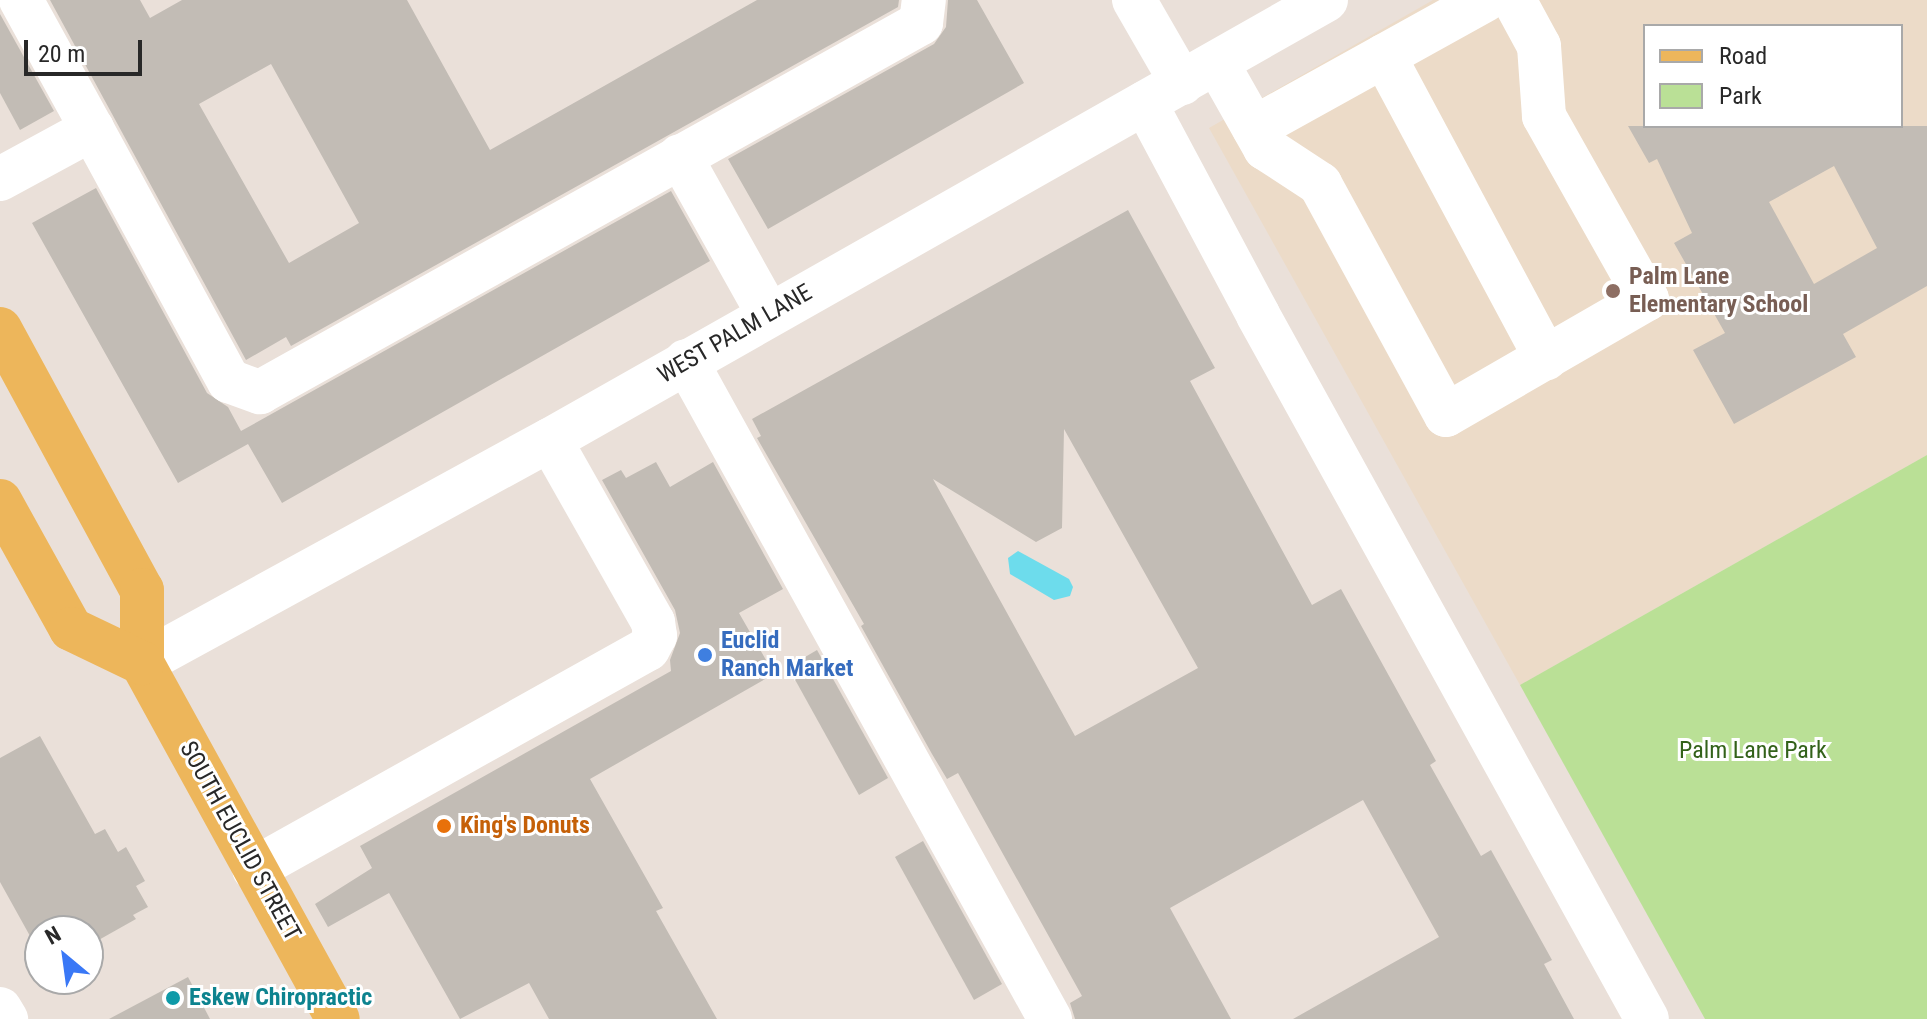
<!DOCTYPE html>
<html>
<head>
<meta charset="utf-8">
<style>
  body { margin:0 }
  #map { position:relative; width:1927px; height:1019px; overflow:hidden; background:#eae0d9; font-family:"Roboto Condensed",sans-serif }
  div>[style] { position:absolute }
  .education>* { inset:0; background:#ecdbc8 }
  .green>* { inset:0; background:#bae096 }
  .water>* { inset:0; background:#6ddcec }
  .building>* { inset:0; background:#c2bcb5 }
  .minor>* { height:44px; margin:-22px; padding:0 22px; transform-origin:22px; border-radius:22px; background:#fff }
  .major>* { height:44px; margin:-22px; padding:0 22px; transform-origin:22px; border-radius:22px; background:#edb65b }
  .dots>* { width:22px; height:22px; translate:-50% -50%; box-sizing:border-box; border:4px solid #fff; border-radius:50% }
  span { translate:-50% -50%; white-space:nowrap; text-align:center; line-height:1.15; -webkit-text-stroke:6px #fff; paint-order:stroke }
  .education-label { font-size:24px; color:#785e54; font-weight:700 }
  .left { translate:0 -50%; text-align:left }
  .street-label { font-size:24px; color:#282828 }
  .shop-label { font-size:24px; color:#366cbe; font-weight:700 }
  .park-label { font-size:24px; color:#33621a }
  .food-label { font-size:24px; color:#c56008; font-weight:700 }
  .culture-label { font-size:24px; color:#0d838f; font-weight:700 }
  .legend { position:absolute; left:1643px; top:24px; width:260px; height:104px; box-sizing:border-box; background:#fff; border:2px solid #a9a9a9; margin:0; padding:10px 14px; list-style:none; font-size:24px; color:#282828 }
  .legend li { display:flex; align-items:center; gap:16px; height:40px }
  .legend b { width:40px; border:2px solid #a9a9a9 }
  .north { position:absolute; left:24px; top:915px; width:80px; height:80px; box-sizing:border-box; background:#fff; border:2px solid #a9a9a9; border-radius:50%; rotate:331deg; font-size:22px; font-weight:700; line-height:32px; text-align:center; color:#282828 }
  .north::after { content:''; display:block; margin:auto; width:28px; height:36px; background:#3a78f6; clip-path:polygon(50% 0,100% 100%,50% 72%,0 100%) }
  .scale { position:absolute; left:24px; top:40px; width:118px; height:36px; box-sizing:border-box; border:4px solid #282828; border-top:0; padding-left:10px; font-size:24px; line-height:28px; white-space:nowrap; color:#282828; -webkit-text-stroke:6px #fff; paint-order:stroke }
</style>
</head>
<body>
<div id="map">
  <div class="education">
    <i style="clip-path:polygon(evenodd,1433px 0,1927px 0,1927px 455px,1520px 685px,1209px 128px,1433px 0,1645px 26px,1901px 26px,1901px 126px,1645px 126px,1645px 26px)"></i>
  </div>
  <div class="green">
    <i style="clip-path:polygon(1927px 455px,1927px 1019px,1705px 1019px,1520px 685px)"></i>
  </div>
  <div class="water">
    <i style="clip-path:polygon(1018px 551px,1069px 579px,1073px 587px,1070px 596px,1054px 600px,1010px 574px,1008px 558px)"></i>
  </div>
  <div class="building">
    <i style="clip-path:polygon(evenodd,50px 0,140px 0,150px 18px,182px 0,407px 0,490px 150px,757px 0,899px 0,898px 7px,291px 346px,286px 337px,246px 360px,50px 0,271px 64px,359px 223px,289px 263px,199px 104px,271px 64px)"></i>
    <i style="clip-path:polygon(948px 0,977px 0,1024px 83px,768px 229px,728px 159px,934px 44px,946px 27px)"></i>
    <i style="clip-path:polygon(0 14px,54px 111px,20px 130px,0 93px)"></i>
    <i style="clip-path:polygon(evenodd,1628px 126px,1927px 126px,1927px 286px,1843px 334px,1856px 357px,1734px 424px,1693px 350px,1725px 333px,1674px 243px,1692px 233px,1657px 159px,1649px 163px,1628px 126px,1834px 166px,1877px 248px,1814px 284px,1769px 202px,1834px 166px)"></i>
    <i style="clip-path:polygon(96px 188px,207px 393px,228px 407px,241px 431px,671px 191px,710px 261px,282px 503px,248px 444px,178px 483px,32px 223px)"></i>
    <i style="clip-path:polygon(evenodd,1128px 210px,1215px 368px,1190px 381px,1312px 605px,1341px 589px,1436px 761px,1430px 765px,1481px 856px,1491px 850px,1552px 960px,1544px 964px,1574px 1019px,1293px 1019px,1439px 937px,1363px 800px,1170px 908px,1231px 1019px,1075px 1019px,1070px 1003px,1082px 996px,958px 773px,947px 779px,932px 754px,861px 626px,864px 624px,757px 438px,761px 436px,752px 419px,1128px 210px,1064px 429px,1198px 668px,1075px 736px,933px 479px,1036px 542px,1062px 528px,1064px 429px)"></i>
    <i style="clip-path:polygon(656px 462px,670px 487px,713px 462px,783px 589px,739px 613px,774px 674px,590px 779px,663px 908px,656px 911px,717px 1019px,549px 1019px,529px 983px,460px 1019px,389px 893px,328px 927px,315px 904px,372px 868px,360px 846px,671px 671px,670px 660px,680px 633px,675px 610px,602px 480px,621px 470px,626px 478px)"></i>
    <i style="clip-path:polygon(817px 650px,888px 778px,859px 795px,788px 667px)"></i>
    <i style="clip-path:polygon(40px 736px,95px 834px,105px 829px,118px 852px,126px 847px,145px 881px,136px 886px,148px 907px,133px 915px,136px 919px,88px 946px,88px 931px,40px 931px,40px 954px,0 882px,0 758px)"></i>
    <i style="clip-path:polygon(923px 841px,1002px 984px,974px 1000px,895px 857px)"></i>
    <i style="clip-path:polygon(188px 977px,210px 1019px,109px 1019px)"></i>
  </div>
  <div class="minor">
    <i style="left:21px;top:0;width:147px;rotate:61.2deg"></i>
    <i style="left:1134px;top:0;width:96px;rotate:60deg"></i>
    <i style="left:1384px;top:56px;width:343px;rotate:61.8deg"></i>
    <i style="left:1217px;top:63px;width:98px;rotate:60.5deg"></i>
    <i style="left:1265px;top:148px;width:66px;rotate:33.2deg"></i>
    <i style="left:1320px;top:184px;width:263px;rotate:61.4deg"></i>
    <i style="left:1446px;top:415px;width:232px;rotate:-30deg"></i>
    <i style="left:1647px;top:299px;width:210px;rotate:-119.4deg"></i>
    <i style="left:1544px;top:116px;width:70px;rotate:-94.1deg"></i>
    <i style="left:1539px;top:46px;width:52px;rotate:-118.5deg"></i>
    <i style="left:1145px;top:103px;width:240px;rotate:61.9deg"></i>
    <i style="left:1258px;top:315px;width:804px;rotate:61.08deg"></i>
    <i style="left:1254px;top:128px;width:264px;rotate:-29deg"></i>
    <i style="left:680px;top:156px;width:182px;rotate:60.8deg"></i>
    <i style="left:0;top:179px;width:105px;rotate:-28.5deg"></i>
    <i style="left:92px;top:129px;width:287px;rotate:61.5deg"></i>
    <i style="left:229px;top:381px;width:33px;rotate:20deg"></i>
    <i style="left:260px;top:392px;width:757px;rotate:-29.17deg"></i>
    <i style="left:921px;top:23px;width:23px;rotate:-83deg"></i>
    <i style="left:686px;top:361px;width:752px;rotate:61.05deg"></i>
    <i style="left:142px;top:663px;width:465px;rotate:-28.7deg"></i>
    <i style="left:550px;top:440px;width:892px;rotate:-29.55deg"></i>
    <i style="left:254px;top:869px;width:451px;rotate:-29.2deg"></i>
    <i style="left:648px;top:649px;width:15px;rotate:-62deg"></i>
    <i style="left:655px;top:636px;width:14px;rotate:-98deg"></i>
    <i style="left:653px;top:622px;width:209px;rotate:-119.5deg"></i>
    <i style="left:0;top:1009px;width:12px;rotate:59deg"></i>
  </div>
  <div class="major">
    <i style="left:0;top:329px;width:297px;rotate:61.5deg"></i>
    <i style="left:142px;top:590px;width:73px;rotate:90deg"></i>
    <i style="left:142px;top:663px;width:406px;rotate:61.2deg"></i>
    <i style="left:0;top:501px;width:146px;rotate:61deg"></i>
    <i style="left:71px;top:629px;width:79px;rotate:25.6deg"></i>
  </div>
  <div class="dots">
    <i style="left:1613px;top:291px;background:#8d6e63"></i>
    <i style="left:705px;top:655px;background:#3f7fe0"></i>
    <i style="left:444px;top:826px;background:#e8710a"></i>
    <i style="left:173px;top:998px;background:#0f9aa8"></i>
  </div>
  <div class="education-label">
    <span class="left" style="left:1629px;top:291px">Palm Lane<br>Elementary School</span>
  </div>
  <div class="street-label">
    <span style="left:735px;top:334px;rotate:-30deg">WEST PALM LANE</span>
    <span style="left:240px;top:841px;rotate:61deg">SOUTH EUCLID STREET</span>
  </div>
  <div class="shop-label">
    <span class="left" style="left:721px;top:655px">Euclid<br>Ranch Market</span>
  </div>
  <div class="park-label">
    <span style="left:1753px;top:751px">Palm Lane Park</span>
  </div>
  <div class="food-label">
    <span class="left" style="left:460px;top:826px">King's Donuts</span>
  </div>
  <div class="culture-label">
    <span class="left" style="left:189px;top:998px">Eskew Chiropractic</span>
  </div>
  <ul class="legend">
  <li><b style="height:10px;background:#edb65b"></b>Road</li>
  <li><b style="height:22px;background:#bae096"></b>Park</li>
  </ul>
  <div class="north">N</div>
  <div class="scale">20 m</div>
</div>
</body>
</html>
